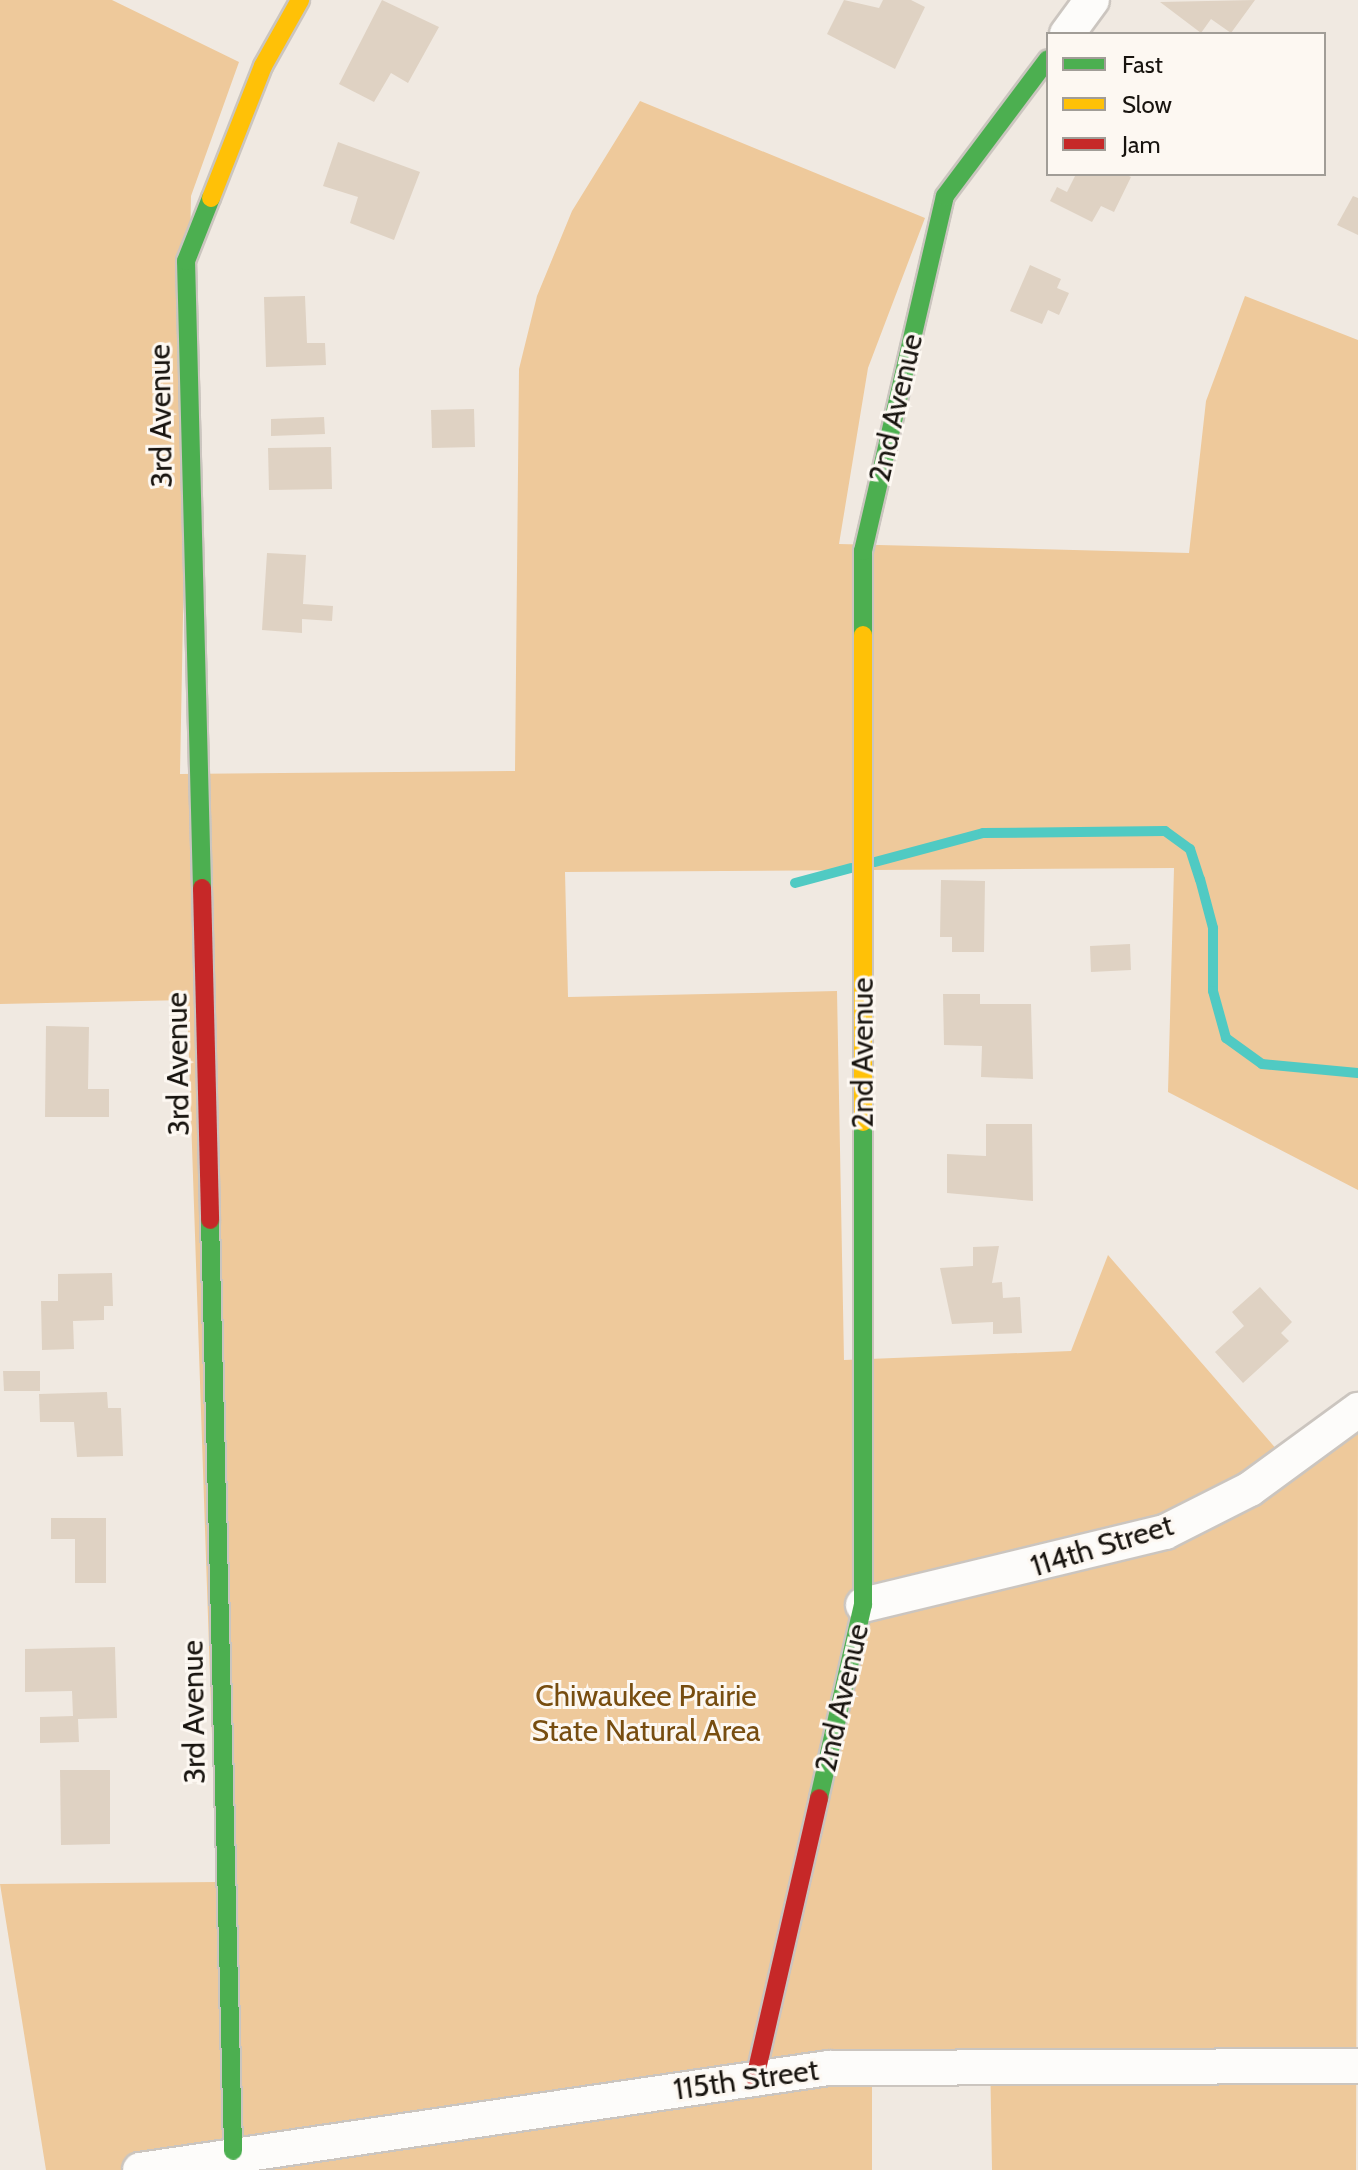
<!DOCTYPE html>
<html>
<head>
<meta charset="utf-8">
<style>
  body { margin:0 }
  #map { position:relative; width:1358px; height:2170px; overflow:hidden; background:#f0e9e1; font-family:Cabin,sans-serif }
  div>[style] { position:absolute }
  .green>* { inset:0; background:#eec99b }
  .stream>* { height:10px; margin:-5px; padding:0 5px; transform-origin:5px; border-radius:5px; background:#50cac3 }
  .building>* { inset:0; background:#dfd2c3 }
  .roads { filter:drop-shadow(2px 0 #cbc5bf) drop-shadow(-2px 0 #cbc5bf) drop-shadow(0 2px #cbc5bf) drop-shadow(0 -2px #cbc5bf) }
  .street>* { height:34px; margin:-17px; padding:0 17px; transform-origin:17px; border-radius:17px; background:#fdfcfa }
  .fast>* { height:18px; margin:-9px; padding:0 9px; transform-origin:9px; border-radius:9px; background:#4caf50 }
  .slow>* { height:18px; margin:-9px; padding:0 9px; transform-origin:9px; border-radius:9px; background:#ffc107 }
  .jam>* { height:18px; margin:-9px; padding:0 9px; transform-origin:9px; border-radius:9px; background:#c62828 }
  span { translate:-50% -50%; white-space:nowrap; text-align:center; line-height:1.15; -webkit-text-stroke:6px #fdf8f2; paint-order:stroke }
  .street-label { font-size:30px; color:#18140f }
  .park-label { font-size:30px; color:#774d10 }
  .legend { position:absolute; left:1046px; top:32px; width:280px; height:144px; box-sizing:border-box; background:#fdf8f2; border:2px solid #a19d97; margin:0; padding:10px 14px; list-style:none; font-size:24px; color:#18140f }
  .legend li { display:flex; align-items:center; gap:16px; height:40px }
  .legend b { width:40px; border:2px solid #a19d97 }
</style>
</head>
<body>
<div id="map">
  <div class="green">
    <i style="clip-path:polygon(0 0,112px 0,239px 62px,191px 196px,180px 774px,515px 771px,519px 369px,537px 296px,572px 211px,640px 101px,925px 218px,868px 368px,839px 544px,1189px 553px,1206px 401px,1245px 296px,1358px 340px,1358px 1190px,1168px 1092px,1174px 868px,565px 872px,568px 997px,837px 991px,844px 1360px,1071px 1351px,1108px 1255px,1298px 1474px,1358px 1425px,1356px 2170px,992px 2170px,990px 2052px,872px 2052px,872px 2170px,46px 2170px,0 1884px,217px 1882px,187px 1000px,0 1004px)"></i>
  </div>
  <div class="stream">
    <i style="left:875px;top:862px;width:112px;rotate:-15deg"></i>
    <i style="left:983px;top:833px;width:182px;rotate:-0.6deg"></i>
    <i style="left:1165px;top:831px;width:31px;rotate:36deg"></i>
    <i style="left:1190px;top:849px;width:32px;rotate:72deg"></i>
    <i style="left:1200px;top:879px;width:51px;rotate:75.1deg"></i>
    <i style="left:1213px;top:928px;width:63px;rotate:90deg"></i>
    <i style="left:1213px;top:991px;width:49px;rotate:74.5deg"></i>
    <i style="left:1226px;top:1038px;width:44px;rotate:35.8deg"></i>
    <i style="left:1262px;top:1064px;width:96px;rotate:5.4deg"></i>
    <i style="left:795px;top:883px;width:58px;rotate:-15deg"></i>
  </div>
  <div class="building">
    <i style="clip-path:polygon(382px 0,439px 27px,408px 83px,391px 73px,374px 102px,339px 84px)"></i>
    <i style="clip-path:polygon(844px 0,879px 8px,883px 0,911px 0,925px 7px,895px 69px,827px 34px)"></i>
    <i style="clip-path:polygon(1255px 0,1231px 33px,1211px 19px,1201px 33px,1160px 2px)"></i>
    <i style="clip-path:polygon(338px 142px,420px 172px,394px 240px,350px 223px,358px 197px,323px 186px)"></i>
    <i style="clip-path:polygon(1076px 174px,1125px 174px,1131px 177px,1114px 212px,1101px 206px,1092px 222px,1050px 201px,1057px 187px,1067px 192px)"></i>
    <i style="clip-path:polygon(1353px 196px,1358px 198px,1358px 235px,1337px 225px)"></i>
    <i style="clip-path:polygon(1030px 265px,1061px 279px,1057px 288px,1069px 293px,1059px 315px,1048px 310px,1042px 324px,1010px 311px)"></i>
    <i style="clip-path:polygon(305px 296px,307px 343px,325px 343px,326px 365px,266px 367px,264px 297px)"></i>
    <i style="clip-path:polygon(474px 409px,475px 447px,432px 448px,431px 410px)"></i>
    <i style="clip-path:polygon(324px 417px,325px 434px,271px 436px,271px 419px)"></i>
    <i style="clip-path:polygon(331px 447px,332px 489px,269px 490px,268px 448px)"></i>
    <i style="clip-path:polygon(267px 553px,306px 555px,303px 604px,333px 606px,332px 621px,302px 619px,302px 633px,262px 630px)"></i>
    <i style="clip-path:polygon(941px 880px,985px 881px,984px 952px,952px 952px,952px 937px,940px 937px)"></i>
    <i style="clip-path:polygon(1130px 944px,1131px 970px,1091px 972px,1090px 946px)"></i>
    <i style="clip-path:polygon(943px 994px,980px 994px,980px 1004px,1031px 1004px,1033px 1079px,981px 1077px,982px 1046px,944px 1045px)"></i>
    <i style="clip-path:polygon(46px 1026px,89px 1027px,88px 1089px,109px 1089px,109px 1117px,45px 1117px)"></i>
    <i style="clip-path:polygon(986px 1124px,1032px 1124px,1033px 1201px,947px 1193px,947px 1154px,986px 1156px)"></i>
    <i style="clip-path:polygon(999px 1246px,992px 1283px,1002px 1282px,1003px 1298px,1020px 1297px,1022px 1333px,993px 1334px,993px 1322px,952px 1324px,940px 1268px,973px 1266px,973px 1247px)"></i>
    <i style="clip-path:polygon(112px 1273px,113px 1306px,104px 1306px,104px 1320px,73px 1321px,74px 1349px,42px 1350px,41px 1301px,58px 1301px,58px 1274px)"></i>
    <i style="clip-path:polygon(1260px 1287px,1292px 1322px,1281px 1333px,1289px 1341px,1243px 1383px,1215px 1352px,1244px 1326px,1232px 1312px)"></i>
    <i style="clip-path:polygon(3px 1371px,40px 1371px,40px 1391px,4px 1391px)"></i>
    <i style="clip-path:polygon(107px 1392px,108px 1408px,121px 1408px,123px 1456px,77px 1457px,74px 1422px,40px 1422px,39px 1394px)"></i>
    <i style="clip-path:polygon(51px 1518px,106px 1518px,106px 1583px,75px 1583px,75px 1539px,51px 1539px)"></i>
    <i style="clip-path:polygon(115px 1647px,117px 1718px,78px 1719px,79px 1742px,40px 1743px,40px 1717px,73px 1716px,72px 1691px,25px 1692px,25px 1649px)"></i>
    <i style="clip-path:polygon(60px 1770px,110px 1770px,110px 1844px,61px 1845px)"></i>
  </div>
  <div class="roads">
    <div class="street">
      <i style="left:1067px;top:34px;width:42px;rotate:-53.7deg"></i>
      <i style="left:863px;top:1605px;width:311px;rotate:-13.6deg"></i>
      <i style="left:1165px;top:1532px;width:95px;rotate:-26.8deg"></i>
      <i style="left:1250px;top:1489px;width:134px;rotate:-36.2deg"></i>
      <i style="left:140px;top:2170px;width:696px;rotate:-8.43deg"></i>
      <i style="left:828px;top:2068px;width:530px;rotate:-0.22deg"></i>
    </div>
    <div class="fast">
      <i style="left:863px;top:635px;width:84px;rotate:-90deg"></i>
      <i style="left:863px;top:551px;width:364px;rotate:-77deg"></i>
      <i style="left:945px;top:196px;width:171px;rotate:-53.1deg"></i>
      <i style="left:202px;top:888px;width:627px;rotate:-91.46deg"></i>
      <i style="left:186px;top:261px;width:68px;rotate:-68.4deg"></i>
      <i style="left:210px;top:1220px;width:931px;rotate:88.58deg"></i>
      <i style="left:819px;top:1798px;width:198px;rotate:-77.2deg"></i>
      <i style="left:863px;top:1605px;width:483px;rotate:-90deg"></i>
    </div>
    <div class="slow">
      <i style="left:211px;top:198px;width:142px;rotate:-68.5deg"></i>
      <i style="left:263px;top:66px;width:76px;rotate:-60.7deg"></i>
      <i style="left:863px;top:635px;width:487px;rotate:90deg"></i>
    </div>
    <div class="jam">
      <i style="left:202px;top:888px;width:332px;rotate:88.6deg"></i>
      <i style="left:755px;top:2078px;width:287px;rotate:-77.1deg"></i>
    </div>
  </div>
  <div class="street-label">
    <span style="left:896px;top:408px;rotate:-77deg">2nd Avenue</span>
    <span style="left:161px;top:416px;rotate:-91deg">3rd Avenue</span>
    <span style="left:863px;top:1053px;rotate:-90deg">2nd Avenue</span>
    <span style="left:178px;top:1064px;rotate:-91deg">3rd Avenue</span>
    <span style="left:1102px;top:1546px;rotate:-17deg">114th Street</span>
    <span style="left:842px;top:1698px;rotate:-77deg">2nd Avenue</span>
    <span style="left:194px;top:1712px;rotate:-91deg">3rd Avenue</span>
    <span style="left:746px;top:2080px;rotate:-8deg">115th Street</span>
  </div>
  <div class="park-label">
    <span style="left:646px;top:1713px">Chiwaukee Prairie<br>State Natural Area</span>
  </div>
  <ul class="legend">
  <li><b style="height:10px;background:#4caf50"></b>Fast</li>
  <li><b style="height:10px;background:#ffc107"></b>Slow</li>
  <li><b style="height:10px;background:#c62828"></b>Jam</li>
  </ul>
</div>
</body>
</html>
